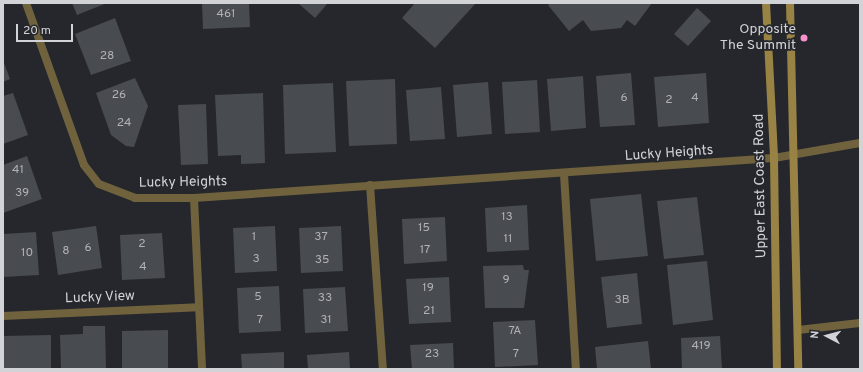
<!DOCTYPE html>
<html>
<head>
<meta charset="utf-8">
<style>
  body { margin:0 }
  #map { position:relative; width:863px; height:372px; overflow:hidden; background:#25272c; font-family:Overpass,sans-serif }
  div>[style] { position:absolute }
  .building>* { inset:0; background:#484b50 }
  .service>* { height:8px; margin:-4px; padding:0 4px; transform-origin:4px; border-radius:4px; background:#6f623d }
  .minor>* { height:8px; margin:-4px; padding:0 4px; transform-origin:4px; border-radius:4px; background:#6f623d }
  .tertiary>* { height:8px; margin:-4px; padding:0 4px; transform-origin:4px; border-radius:4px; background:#6f623d }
  .secondary>* { height:8px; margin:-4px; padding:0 4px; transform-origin:4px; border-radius:4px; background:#988345 }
  .dots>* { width:11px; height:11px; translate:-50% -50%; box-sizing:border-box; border:2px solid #25272c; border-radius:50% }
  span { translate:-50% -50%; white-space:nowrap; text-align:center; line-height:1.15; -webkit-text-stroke:3.5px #25272c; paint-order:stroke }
  .number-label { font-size:12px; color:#b0b1b5 }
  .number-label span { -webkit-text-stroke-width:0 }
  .poi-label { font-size:14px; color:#d2d3d7 }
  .right { translate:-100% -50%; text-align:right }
  .street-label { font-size:14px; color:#d2d3d7 }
  .frame { position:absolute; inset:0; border:4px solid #d2d3d7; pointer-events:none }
  .north { position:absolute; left:807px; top:316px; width:40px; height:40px; -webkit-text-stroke:3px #25272c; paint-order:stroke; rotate:276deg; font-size:11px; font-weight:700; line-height:16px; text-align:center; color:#d2d3d7 }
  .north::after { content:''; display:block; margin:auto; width:14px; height:18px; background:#d2d3d7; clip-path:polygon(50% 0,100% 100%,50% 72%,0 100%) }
  .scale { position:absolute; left:16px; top:24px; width:57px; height:18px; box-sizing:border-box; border:2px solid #d2d3d7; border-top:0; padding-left:5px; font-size:12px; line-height:14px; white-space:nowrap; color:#d2d3d7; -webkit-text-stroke:3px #25272c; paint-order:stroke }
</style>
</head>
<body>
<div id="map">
  <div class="building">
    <i style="clip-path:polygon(72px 3px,107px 3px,77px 15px)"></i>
    <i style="clip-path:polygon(202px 3px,249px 3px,250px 27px,203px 29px)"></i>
    <i style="clip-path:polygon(298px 3px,328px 3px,315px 18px)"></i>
    <i style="clip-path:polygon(415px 3px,476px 3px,435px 48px,402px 18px)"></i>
    <i style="clip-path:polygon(551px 3px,652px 3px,635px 26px,627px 20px,621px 28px,591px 31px,583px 20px,569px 31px,548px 5px)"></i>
    <i style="clip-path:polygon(697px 8px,711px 21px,688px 46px,674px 34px)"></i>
    <i style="clip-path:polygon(115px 18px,131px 61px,91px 75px,75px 34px)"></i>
    <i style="clip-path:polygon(3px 60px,10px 79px,3px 82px)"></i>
    <i style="clip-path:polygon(631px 73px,635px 125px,600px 127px,596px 76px)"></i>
    <i style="clip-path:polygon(706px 73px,709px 123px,658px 127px,654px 77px)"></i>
    <i style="clip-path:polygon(583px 76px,586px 128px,551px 131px,547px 79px)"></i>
    <i style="clip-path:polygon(135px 78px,148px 106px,134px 147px,126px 146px,111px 135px,96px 93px)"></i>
    <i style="clip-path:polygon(395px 79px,397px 144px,349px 146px,346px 81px)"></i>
    <i style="clip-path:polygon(537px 80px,540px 132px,505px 134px,502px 82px)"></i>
    <i style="clip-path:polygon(488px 82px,492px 134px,457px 137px,453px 85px)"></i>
    <i style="clip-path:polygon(333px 83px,336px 152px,285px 154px,283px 85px)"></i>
    <i style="clip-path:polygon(441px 87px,445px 139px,410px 141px,406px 90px)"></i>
    <i style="clip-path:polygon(13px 93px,28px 135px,3px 144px,3px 96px)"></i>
    <i style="clip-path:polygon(263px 93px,265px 163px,241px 164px,241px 155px,218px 156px,215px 95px)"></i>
    <i style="clip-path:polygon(206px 104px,208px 164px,181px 165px,178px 105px)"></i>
    <i style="clip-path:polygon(27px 156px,42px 199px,3px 213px,3px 165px)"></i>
    <i style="clip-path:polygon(641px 194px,648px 256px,596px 261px,590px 199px)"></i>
    <i style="clip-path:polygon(697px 197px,704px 255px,664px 259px,657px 201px)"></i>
    <i style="clip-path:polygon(527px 205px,529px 250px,487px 252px,485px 208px)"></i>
    <i style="clip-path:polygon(445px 217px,447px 261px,404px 264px,402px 219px)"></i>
    <i style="clip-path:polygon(96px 226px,102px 268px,58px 275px,52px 232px)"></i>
    <i style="clip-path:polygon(275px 226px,277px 271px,235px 273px,233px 228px)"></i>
    <i style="clip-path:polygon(341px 226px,343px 271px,301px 273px,299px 228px)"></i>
    <i style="clip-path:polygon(36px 232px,39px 275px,3px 277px,3px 234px)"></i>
    <i style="clip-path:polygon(162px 233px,165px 278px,122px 280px,120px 235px)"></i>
    <i style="clip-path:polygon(707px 261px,713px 320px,673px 325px,667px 265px)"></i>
    <i style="clip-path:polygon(523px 265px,524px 270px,529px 270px,524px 308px,485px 308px,483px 266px)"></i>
    <i style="clip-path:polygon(637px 273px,642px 324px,607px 328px,601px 277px)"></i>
    <i style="clip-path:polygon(449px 277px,451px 322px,409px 324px,406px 279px)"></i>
    <i style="clip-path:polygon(279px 286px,281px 331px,239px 333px,237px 288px)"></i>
    <i style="clip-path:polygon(345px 287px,348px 331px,305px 333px,303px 289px)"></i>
    <i style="clip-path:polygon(535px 320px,538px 365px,495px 367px,493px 322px)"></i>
    <i style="clip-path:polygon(83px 326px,105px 326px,106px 369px,61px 369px,60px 335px,83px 334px)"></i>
    <i style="clip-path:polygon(168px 330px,168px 369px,122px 369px,122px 331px)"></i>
    <i style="clip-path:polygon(51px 335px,51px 369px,3px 369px,3px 336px)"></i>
    <i style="clip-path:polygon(720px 336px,722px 369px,682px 369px,681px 338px)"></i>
    <i style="clip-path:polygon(648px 341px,651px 369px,597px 369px,595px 347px)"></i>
    <i style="clip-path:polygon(453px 343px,454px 369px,412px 369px,410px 345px)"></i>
    <i style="clip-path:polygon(284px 352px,284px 369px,242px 369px,241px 354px)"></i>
    <i style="clip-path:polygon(349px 352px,350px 369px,308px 369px,307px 355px)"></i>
  </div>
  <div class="service">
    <i style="left:798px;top:330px;width:62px;rotate:-6.4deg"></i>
  </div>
  <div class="minor">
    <i style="left:26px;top:3px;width:172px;rotate:70.3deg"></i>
    <i style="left:84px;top:165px;width:24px;rotate:52deg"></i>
    <i style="left:99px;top:184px;width:39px;rotate:21deg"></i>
    <i style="left:135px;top:198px;width:59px"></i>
    <i style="left:194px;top:198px;width:581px;rotate:-3.95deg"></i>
    <i style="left:564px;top:174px;width:195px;rotate:86.5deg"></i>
    <i style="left:370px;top:185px;width:184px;rotate:86deg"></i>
    <i style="left:194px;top:198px;width:171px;rotate:87.3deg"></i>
    <i style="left:3px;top:316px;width:195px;rotate:-2.6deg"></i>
  </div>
  <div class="tertiary">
    <i style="left:774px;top:158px;width:87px;rotate:-9.9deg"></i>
  </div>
  <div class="secondary">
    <i style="left:766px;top:3px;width:155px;rotate:87deg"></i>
    <i style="left:774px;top:158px;width:211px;rotate:89.2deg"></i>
    <i style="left:790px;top:3px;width:366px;rotate:88.7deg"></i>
  </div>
  <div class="dots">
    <i style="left:804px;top:38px;background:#f890cb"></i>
  </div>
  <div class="number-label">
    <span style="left:226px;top:15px">461</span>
    <span style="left:107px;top:57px">28</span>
    <span style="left:119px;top:96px">26</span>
    <span style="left:624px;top:99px">6</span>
    <span style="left:695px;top:99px">4</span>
    <span style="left:669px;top:101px">2</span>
    <span style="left:124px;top:124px">24</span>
    <span style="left:18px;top:171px">41</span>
    <span style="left:22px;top:194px">39</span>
    <span style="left:507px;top:218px">13</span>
    <span style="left:424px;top:229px">15</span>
    <span style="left:254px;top:238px">1</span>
    <span style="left:321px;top:238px">37</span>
    <span style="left:508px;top:240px">11</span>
    <span style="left:142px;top:245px">2</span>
    <span style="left:88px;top:249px">6</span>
    <span style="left:425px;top:251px">17</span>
    <span style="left:66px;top:252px">8</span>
    <span style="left:27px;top:254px">10</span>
    <span style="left:256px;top:260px">3</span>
    <span style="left:322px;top:261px">35</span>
    <span style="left:143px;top:268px">4</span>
    <span style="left:506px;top:281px">9</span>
    <span style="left:428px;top:289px">19</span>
    <span style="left:258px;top:298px">5</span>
    <span style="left:325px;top:299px">33</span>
    <span style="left:622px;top:301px">3B</span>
    <span style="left:429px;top:312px">21</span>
    <span style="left:260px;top:321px">7</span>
    <span style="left:326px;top:321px">31</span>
    <span style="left:515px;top:332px">7A</span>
    <span style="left:701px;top:347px">419</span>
    <span style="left:432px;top:355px">23</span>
    <span style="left:516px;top:355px">7</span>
  </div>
  <div class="poi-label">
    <span class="right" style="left:796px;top:38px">Opposite<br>The Summit</span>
  </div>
  <div class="street-label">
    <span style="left:669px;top:154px;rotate:-4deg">Lucky Heights</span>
    <span style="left:183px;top:183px;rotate:-1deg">Lucky Heights</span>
    <span style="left:761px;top:186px;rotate:-91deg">Upper East Coast Road</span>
    <span style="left:100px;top:298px;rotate:-2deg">Lucky View</span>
  </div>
  <div class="frame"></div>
  <div class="north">N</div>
  <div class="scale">20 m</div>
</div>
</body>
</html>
